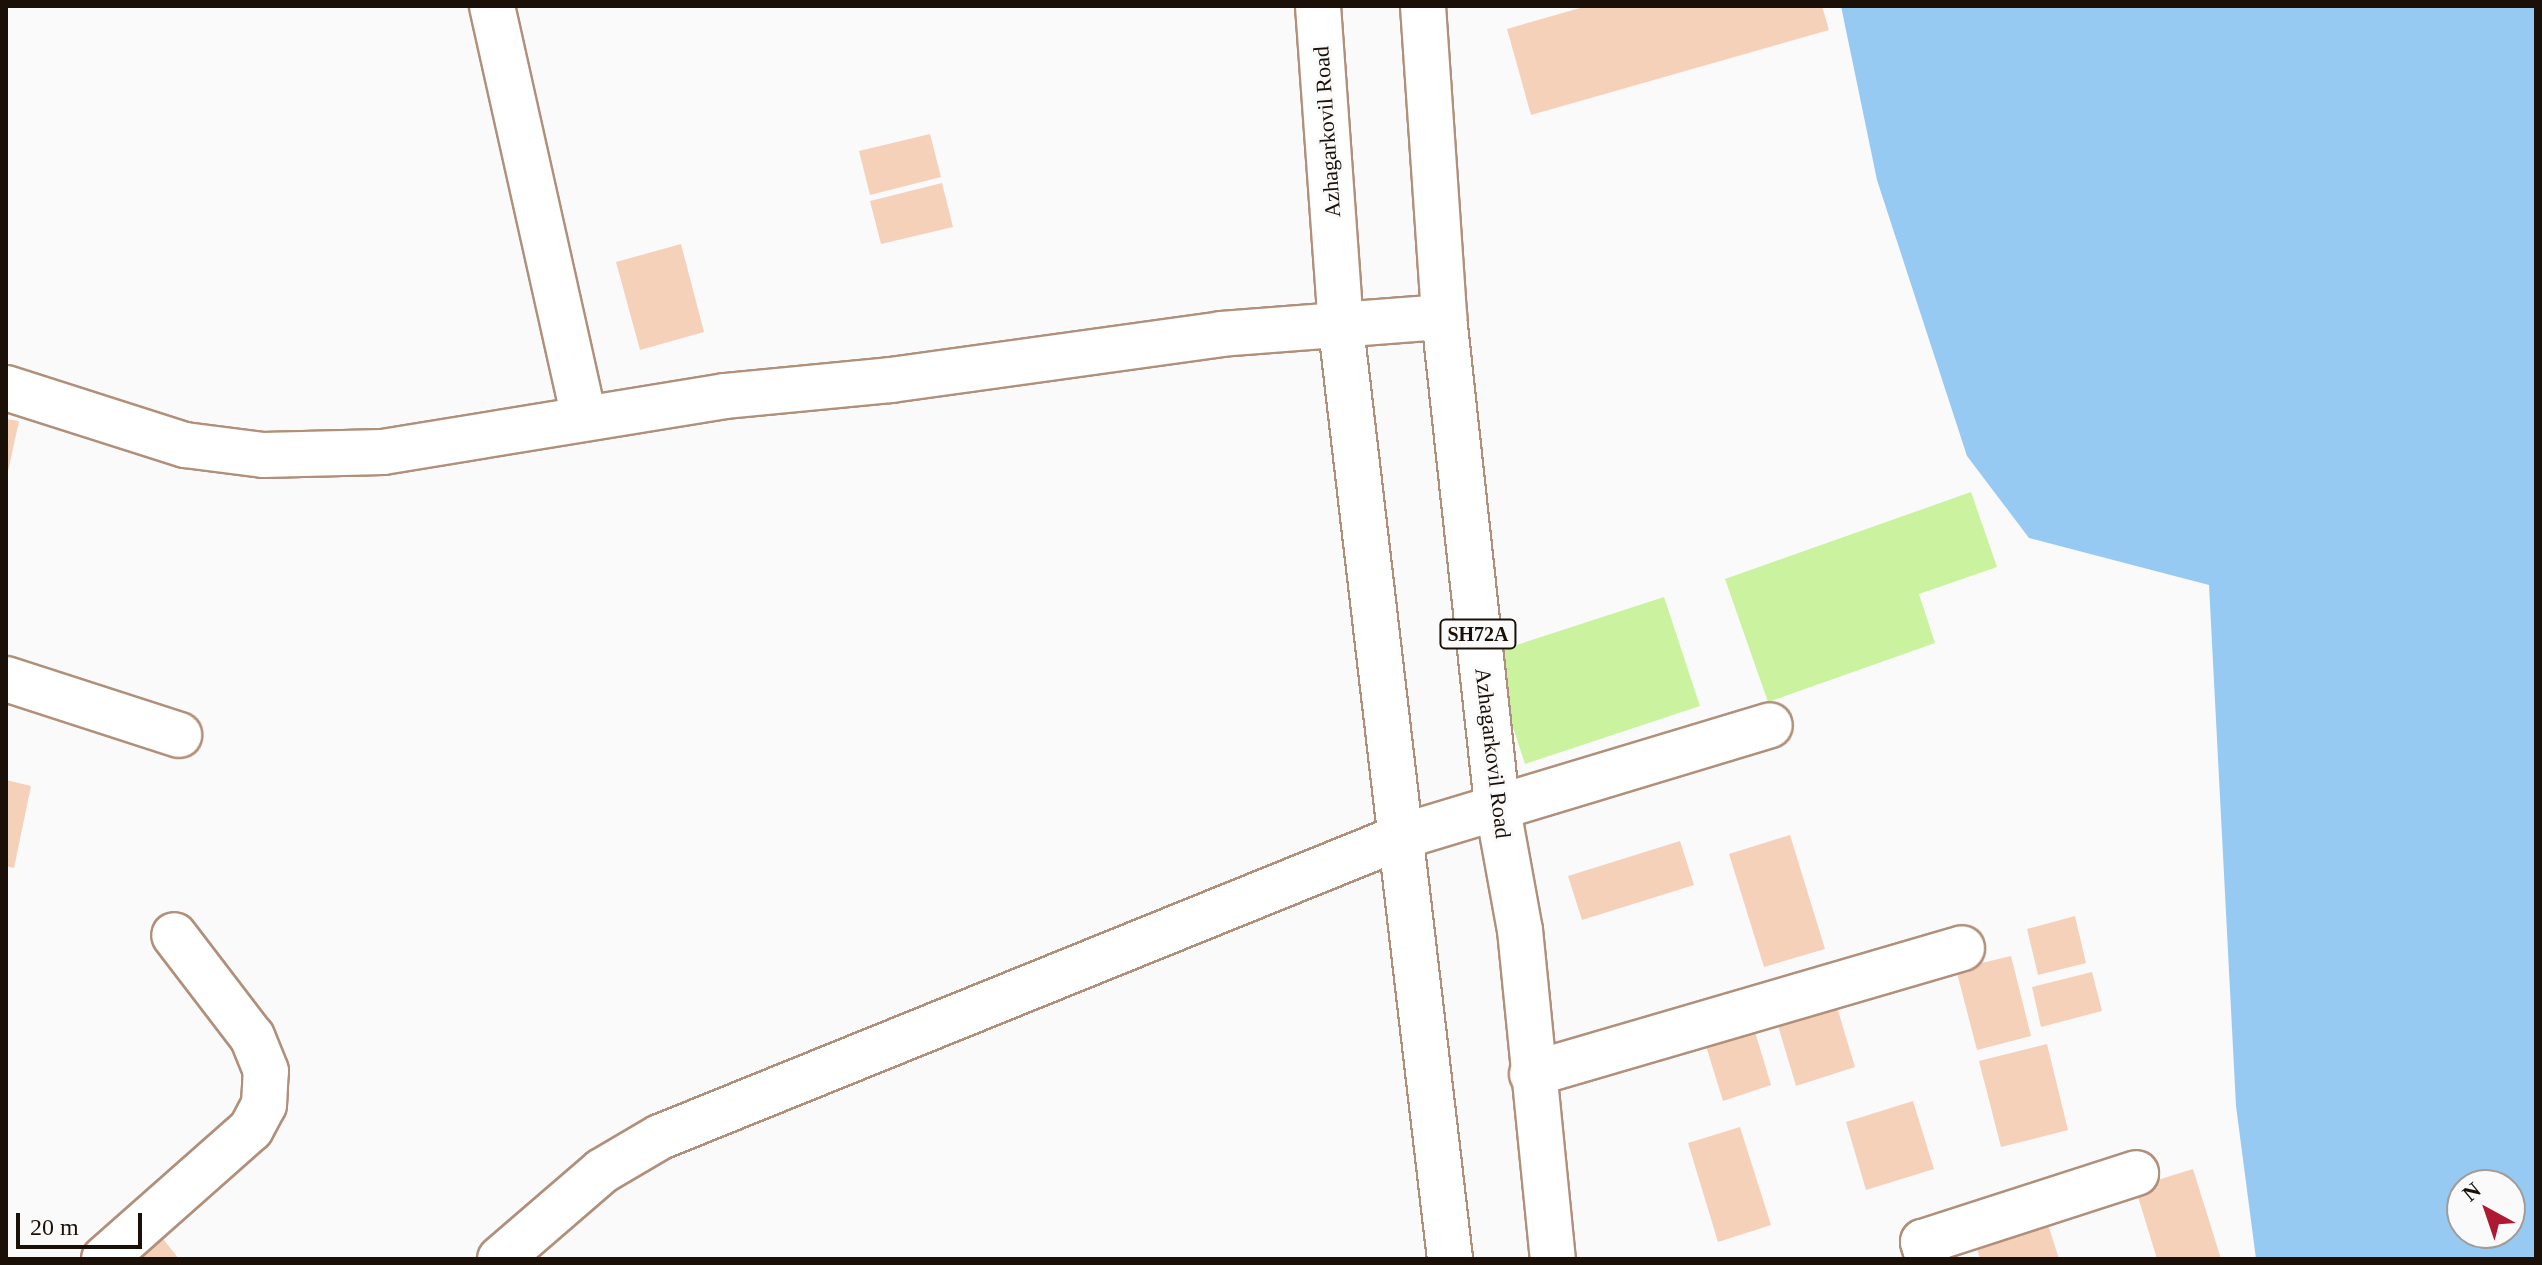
<!DOCTYPE html>
<html>
<head>
<meta charset="utf-8">
<style>
  body { margin:0 }
  #map { position:relative; width:2542px; height:1265px; overflow:hidden; background:#fafafa; font-family:Georgia,serif }
  div>[style] { position:absolute }
  .green>* { inset:0; background:#cbf29e }
  .water>* { inset:0; background:#97caf2 }
  .building>* { inset:0; background:#f5d1ba }
  .roads { filter:drop-shadow(2px 0 #b1907b) drop-shadow(-2px 0 #b1907b) drop-shadow(0 2px #b1907b) drop-shadow(0 -2px #b1907b) }
  .minor>* { height:44px; margin:-22px; padding:0 22px; transform-origin:22px; border-radius:22px; background:#fff }
  .primary>* { height:44px; margin:-22px; padding:0 22px; transform-origin:22px; border-radius:22px; background:#fff }
  span { translate:-50% -50%; white-space:nowrap; text-align:center; line-height:1.15; -webkit-text-stroke:6px #fafafa; paint-order:stroke }
  .shield-label span { padding:2px 6px; background:#fafafa; border:2px solid; border-radius:6px; -webkit-text-stroke-width:0 }
  .shield-label { font-size:20px; color:#1b1008; font-weight:700 }
  .street-label { font-size:22px; color:#1b1008 }
  .frame { position:absolute; inset:0; border:8px solid #1b1008; pointer-events:none }
  .north { position:absolute; left:2446px; top:1169px; width:80px; height:80px; box-sizing:border-box; background:#fafafa; border:2px solid #a19c99; border-radius:50%; rotate:320deg; font-size:22px; font-weight:700; line-height:32px; text-align:center; color:#1b1008 }
  .north::after { content:''; display:block; margin:auto; width:28px; height:36px; background:#ae1a31; clip-path:polygon(50% 0,100% 100%,50% 72%,0 100%) }
  .scale { position:absolute; left:16px; top:1213px; width:126px; height:36px; box-sizing:border-box; border:4px solid #1b1008; border-top:0; padding-left:10px; font-size:24px; line-height:28px; white-space:nowrap; color:#1b1008; -webkit-text-stroke:6px #fafafa; paint-order:stroke }
</style>
</head>
<body>
<div id="map">
  <div class="green">
    <i style="clip-path:polygon(1971px 492px,1997px 567px,1919px 594px,1935px 643px,1768px 702px,1725px 579px)"></i>
    <i style="clip-path:polygon(1664px 597px,1700px 706px,1525px 764px,1489px 654px)"></i>
  </div>
  <div class="water">
    <i style="clip-path:polygon(evenodd,1841px 6px,2536px 6px,2536px 1259px,2256px 1259px,2236px 1106px,2209px 585px,2029px 538px,1967px 456px,1877px 180px,1841px 6px,2462px 1185px,2510px 1185px,2510px 1233px,2462px 1233px,2462px 1185px)"></i>
  </div>
  <div class="building">
    <i style="clip-path:polygon(1587px 6px,1822px 6px,1829px 30px,1531px 115px,1507px 29px)"></i>
    <i style="clip-path:polygon(930px 134px,941px 177px,870px 195px,859px 151px)"></i>
    <i style="clip-path:polygon(942px 183px,953px 227px,881px 244px,870px 201px)"></i>
    <i style="clip-path:polygon(681px 244px,704px 332px,640px 350px,616px 262px)"></i>
    <i style="clip-path:polygon(6px 419px,19px 421px,7px 476px,6px 476px)"></i>
    <i style="clip-path:polygon(6px 780px,31px 786px,14px 868px,6px 866px)"></i>
    <i style="clip-path:polygon(1790px 835px,1825px 949px,1764px 967px,1729px 854px)"></i>
    <i style="clip-path:polygon(1680px 841px,1694px 885px,1582px 920px,1568px 876px)"></i>
    <i style="clip-path:polygon(2075px 916px,2086px 963px,2038px 975px,2027px 929px)"></i>
    <i style="clip-path:polygon(2011px 956px,2031px 1036px,1977px 1050px,1956px 969px)"></i>
    <i style="clip-path:polygon(2092px 972px,2102px 1011px,2041px 1027px,2032px 987px)"></i>
    <i style="clip-path:polygon(1833px 994px,1855px 1067px,1796px 1086px,1774px 1012px)"></i>
    <i style="clip-path:polygon(1750px 1015px,1771px 1085px,1723px 1101px,1701px 1030px)"></i>
    <i style="clip-path:polygon(2047px 1044px,2068px 1130px,2001px 1147px,1979px 1061px)"></i>
    <i style="clip-path:polygon(1913px 1101px,1934px 1169px,1866px 1190px,1846px 1122px)"></i>
    <i style="clip-path:polygon(1740px 1127px,1771px 1225px,1718px 1242px,1688px 1143px)"></i>
    <i style="clip-path:polygon(2193px 1169px,2221px 1259px,2157px 1259px,2135px 1187px)"></i>
    <i style="clip-path:polygon(2045px 1215px,2059px 1259px,1980px 1259px,1974px 1238px)"></i>
    <i style="clip-path:polygon(160px 1235px,179px 1259px,129px 1259px)"></i>
  </div>
  <div class="roads">
    <div class="minor">
      <i style="left:492px;top:6px;width:421px;rotate:77.4deg"></i>
      <i style="left:6px;top:388px;width:188px;rotate:17.7deg"></i>
      <i style="left:185px;top:445px;width:79px;rotate:7.3deg"></i>
      <i style="left:263px;top:455px;width:120px;rotate:-1.4deg"></i>
      <i style="left:383px;top:452px;width:347px;rotate:-9.3deg"></i>
      <i style="left:725px;top:396px;width:167px;rotate:-5.5deg"></i>
      <i style="left:891px;top:380px;width:333px;rotate:-7.9deg"></i>
      <i style="left:1221px;top:334px;width:224px;rotate:-4.4deg"></i>
      <i style="left:6px;top:679px;width:182px;rotate:17.9deg"></i>
      <i style="left:1532px;top:1074px;width:448px;rotate:-16.3deg"></i>
      <i style="left:104px;top:1259px;width:196px;rotate:-41.5deg"></i>
      <i style="left:251px;top:1129px;width:27px;rotate:-62deg"></i>
      <i style="left:264px;top:1105px;width:34px;rotate:-87deg"></i>
      <i style="left:266px;top:1071px;width:37px;rotate:-112deg"></i>
      <i style="left:252px;top:1037px;width:128px;rotate:-127.4deg"></i>
      <i style="left:500px;top:1259px;width:135px;rotate:-40.8deg"></i>
      <i style="left:602px;top:1171px;width:67px;rotate:-30.4deg"></i>
      <i style="left:660px;top:1137px;width:802px;rotate:-22.05deg"></i>
      <i style="left:1403px;top:836px;width:383px;rotate:-16.8deg"></i>
      <i style="left:1928px;top:1259px;width:18px;rotate:-106deg"></i>
      <i style="left:1923px;top:1242px;width:224px;rotate:-17.9deg"></i>
    </div>
    <div class="primary">
      <i style="left:1318px;top:6px;width:323px;rotate:85.9deg"></i>
      <i style="left:1341px;top:328px;width:937px;rotate:83.32deg"></i>
      <i style="left:1423px;top:6px;width:312px;rotate:86.1deg"></i>
      <i style="left:1444px;top:317px;width:490px;rotate:83.8deg"></i>
      <i style="left:1497px;top:804px;width:128px;rotate:79.7deg"></i>
      <i style="left:1520px;top:930px;width:331px;rotate:84.3deg"></i>
    </div>
  </div>
  <div class="shield-label">
    <span style="left:1478px;top:634px">SH72A</span>
  </div>
  <div class="street-label">
    <span style="left:1327px;top:132px;rotate:-94deg">Azhagarkovil Road</span>
    <span style="left:1493px;top:753px;rotate:83deg">Azhagarkovil Road</span>
  </div>
  <div class="frame"></div>
  <div class="north">N</div>
  <div class="scale">20 m</div>
</div>
</body>
</html>
